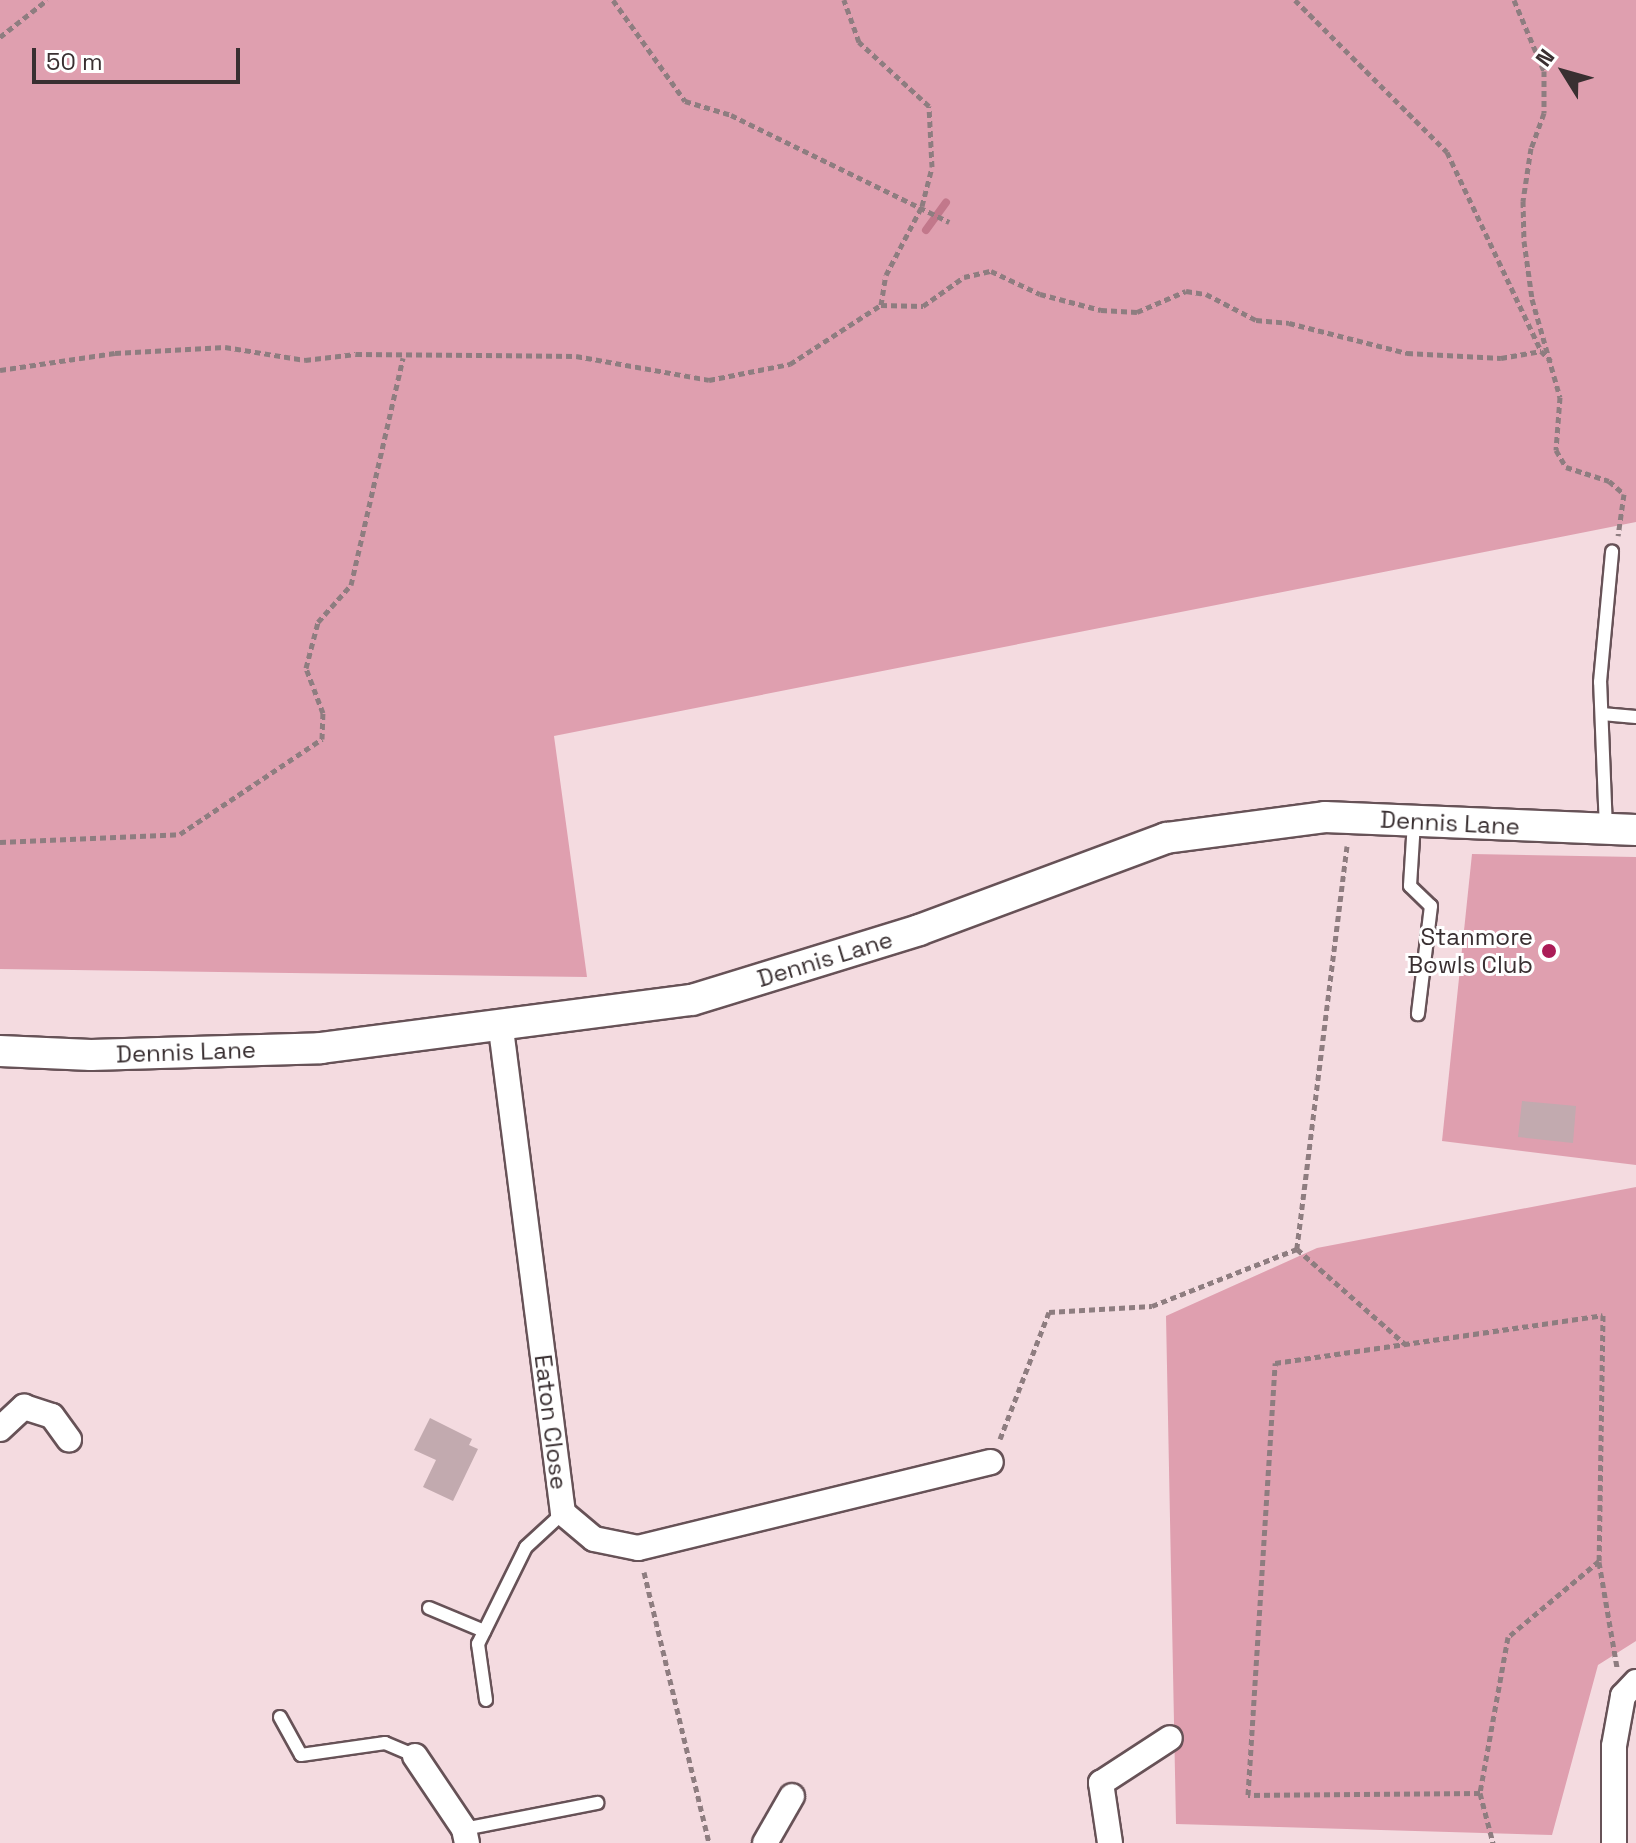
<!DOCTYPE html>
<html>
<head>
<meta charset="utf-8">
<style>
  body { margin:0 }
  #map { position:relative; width:1636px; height:1843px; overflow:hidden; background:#f4dbe0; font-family:"Space Grotesk",sans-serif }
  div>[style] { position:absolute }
  .green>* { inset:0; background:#df9faf }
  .stream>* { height:8px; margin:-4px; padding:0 4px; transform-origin:4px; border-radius:4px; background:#c2788b }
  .building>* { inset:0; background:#c2aaaf }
  .path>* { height:5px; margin-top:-2.5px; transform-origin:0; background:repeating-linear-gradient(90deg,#8e7d80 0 6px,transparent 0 10px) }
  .roads { filter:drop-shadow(2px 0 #675257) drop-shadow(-2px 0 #675257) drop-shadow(0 2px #675257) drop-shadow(0 -2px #675257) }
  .service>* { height:12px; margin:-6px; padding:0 6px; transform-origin:6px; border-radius:6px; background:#fff }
  .minor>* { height:24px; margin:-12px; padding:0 12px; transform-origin:12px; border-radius:12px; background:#fff }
  .tertiary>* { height:30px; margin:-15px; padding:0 15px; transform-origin:15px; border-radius:15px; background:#fff }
  .dots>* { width:22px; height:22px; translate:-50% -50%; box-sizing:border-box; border:4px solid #fff; border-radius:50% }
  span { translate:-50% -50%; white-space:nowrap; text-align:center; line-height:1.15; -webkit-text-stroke:6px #fff; paint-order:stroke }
  .street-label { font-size:24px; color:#392f31 }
  .poi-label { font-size:24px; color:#392f31 }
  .right { translate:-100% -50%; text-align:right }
  .north { position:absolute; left:1524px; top:32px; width:80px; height:80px; -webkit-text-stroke:6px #fff; paint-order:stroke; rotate:307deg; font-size:22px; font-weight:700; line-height:32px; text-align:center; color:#392f31 }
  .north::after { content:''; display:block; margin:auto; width:28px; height:36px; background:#392f31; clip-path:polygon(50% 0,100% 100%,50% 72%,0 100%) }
  .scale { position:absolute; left:32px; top:48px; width:208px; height:36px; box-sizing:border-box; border:4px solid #392f31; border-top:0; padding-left:10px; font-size:24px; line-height:28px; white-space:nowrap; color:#392f31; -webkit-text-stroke:6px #fff; paint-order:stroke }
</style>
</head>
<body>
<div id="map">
  <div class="green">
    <i style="clip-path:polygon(0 0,1636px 0,1636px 522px,554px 736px,587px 977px,0 969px)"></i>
    <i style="clip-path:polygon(1472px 854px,1636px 857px,1636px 1165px,1442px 1141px)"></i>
    <i style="clip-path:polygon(1636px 1187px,1636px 1641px,1598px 1665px,1552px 1835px,1176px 1824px,1166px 1316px,1317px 1248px)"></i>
  </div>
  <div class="stream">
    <i style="left:926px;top:230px;width:34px;rotate:-54deg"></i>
  </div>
  <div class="building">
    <i style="clip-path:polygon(1522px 1101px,1576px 1106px,1573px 1143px,1518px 1137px)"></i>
    <i style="clip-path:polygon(430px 1418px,472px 1439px,469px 1445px,478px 1449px,453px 1501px,423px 1487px,436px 1460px,414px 1450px)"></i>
  </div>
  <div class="path">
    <i style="left:613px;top:0;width:124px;rotate:54.5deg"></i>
    <i style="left:685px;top:101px;width:48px;rotate:16.9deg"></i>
    <i style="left:731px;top:115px;width:243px;rotate:26.1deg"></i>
    <i style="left:1295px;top:0;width:215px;rotate:45deg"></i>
    <i style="left:1447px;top:152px;width:220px;rotate:64.7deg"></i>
    <i style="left:1514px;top:0;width:77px;rotate:67.1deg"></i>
    <i style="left:1544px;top:71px;width:42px;rotate:90deg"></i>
    <i style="left:1544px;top:113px;width:37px;rotate:110deg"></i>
    <i style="left:1531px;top:148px;width:54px;rotate:98.6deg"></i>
    <i style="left:1523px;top:201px;width:40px;rotate:88.6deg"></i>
    <i style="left:1524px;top:241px;width:59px;rotate:82.1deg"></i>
    <i style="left:1532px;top:299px;width:102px;rotate:74.1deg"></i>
    <i style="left:1560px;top:397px;width:53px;rotate:94.3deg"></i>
    <i style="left:1556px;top:450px;width:20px;rotate:60deg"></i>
    <i style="left:1566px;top:467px;width:45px;rotate:18deg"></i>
    <i style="left:1609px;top:481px;width:20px;rotate:41deg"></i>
    <i style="left:1624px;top:494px;width:42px;rotate:98.1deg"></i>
    <i style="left:0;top:37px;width:60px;rotate:-38.2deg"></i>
    <i style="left:881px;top:305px;width:42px;rotate:1.4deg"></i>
    <i style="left:923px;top:306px;width:50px;rotate:-35.3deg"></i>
    <i style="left:964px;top:277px;width:28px;rotate:-13deg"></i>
    <i style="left:991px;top:271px;width:54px;rotate:25.1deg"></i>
    <i style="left:1040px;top:294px;width:63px;rotate:14.7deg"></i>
    <i style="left:1101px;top:310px;width:36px;rotate:3deg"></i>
    <i style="left:1137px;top:312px;width:53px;rotate:-23.2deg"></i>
    <i style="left:1186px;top:291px;width:20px;rotate:9deg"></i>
    <i style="left:1206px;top:294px;width:56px;rotate:27.5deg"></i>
    <i style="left:1256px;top:320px;width:33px;rotate:5deg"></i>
    <i style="left:1289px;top:323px;width:122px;rotate:14.3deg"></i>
    <i style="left:1407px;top:353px;width:94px;rotate:3deg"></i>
    <i style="left:1501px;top:358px;width:41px;rotate:-9.9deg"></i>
    <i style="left:1541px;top:351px;width:14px;rotate:45deg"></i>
    <i style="left:0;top:370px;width:116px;rotate:-8.4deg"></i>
    <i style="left:115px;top:353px;width:110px;rotate:-3.1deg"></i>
    <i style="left:225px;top:347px;width:81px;rotate:9.2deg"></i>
    <i style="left:305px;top:360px;width:51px;rotate:-6.7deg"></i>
    <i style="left:356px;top:354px;width:220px;rotate:0.5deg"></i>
    <i style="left:576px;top:356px;width:135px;rotate:10.2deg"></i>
    <i style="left:709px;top:380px;width:83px;rotate:-11.2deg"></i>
    <i style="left:790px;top:364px;width:108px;rotate:-33deg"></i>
    <i style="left:881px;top:305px;width:30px;rotate:-81deg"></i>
    <i style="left:886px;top:275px;width:78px;rotate:-62.4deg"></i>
    <i style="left:922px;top:206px;width:40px;rotate:-75.6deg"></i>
    <i style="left:932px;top:167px;width:61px;rotate:-92.8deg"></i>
    <i style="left:929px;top:106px;width:95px;rotate:-137.6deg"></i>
    <i style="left:859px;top:42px;width:45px;rotate:-109.7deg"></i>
    <i style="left:0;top:842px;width:180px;rotate:-2.5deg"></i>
    <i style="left:180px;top:834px;width:171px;rotate:-33.8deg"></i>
    <i style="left:322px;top:739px;width:26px;rotate:-88deg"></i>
    <i style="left:323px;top:713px;width:48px;rotate:-110.7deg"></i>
    <i style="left:306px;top:668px;width:48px;rotate:-75.4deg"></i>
    <i style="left:318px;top:622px;width:50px;rotate:-48.3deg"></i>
    <i style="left:351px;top:585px;width:233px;rotate:-77.1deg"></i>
    <i style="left:1347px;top:846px;width:406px;rotate:97.1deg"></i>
    <i style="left:1297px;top:1249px;width:144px;rotate:41.3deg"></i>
    <i style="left:1000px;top:1439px;width:136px;rotate:-68.9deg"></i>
    <i style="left:1049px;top:1312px;width:103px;rotate:-3.3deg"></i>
    <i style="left:1152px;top:1306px;width:156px;rotate:-21.5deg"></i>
    <i style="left:1599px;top:1562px;width:107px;rotate:80.3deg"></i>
    <i style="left:644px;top:1572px;width:279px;rotate:76.5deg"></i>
    <i style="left:1480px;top:1793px;width:232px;rotate:179.5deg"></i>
    <i style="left:1248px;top:1795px;width:433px;rotate:-86.4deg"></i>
    <i style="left:1275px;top:1363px;width:331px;rotate:-8.3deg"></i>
    <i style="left:1603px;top:1315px;width:246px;rotate:90.9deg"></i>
    <i style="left:1599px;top:1561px;width:119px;rotate:140.1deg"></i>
    <i style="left:1508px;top:1637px;width:158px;rotate:100.2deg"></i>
    <i style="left:1480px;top:1793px;width:52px;rotate:75.4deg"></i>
  </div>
  <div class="roads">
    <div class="service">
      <i style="left:1602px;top:714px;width:34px;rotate:5deg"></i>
      <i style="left:1414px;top:822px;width:64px;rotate:93.6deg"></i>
      <i style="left:1410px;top:886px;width:29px;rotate:44deg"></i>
      <i style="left:1431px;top:906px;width:109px;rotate:96.9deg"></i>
      <i style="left:1606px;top:829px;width:147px;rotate:-92.3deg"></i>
      <i style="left:1600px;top:682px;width:131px;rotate:-84.7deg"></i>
      <i style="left:429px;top:1608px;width:60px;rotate:22.7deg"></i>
      <i style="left:486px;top:1700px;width:57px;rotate:-98.1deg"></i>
      <i style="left:478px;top:1644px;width:108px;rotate:-63.7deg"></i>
      <i style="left:526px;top:1547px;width:50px;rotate:-42.6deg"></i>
      <i style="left:280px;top:1717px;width:43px;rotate:61.1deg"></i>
      <i style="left:301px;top:1755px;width:85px;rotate:-8.1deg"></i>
      <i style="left:385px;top:1743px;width:33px;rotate:23deg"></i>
      <i style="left:464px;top:1829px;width:136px;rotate:-11.1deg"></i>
    </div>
    <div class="minor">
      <i style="left:501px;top:1029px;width:488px;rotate:82.7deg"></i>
      <i style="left:563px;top:1513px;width:40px;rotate:40deg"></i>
      <i style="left:594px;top:1539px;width:45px;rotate:11.6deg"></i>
      <i style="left:638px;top:1548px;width:363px;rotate:-13.7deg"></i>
      <i style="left:0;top:1429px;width:33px;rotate:-43deg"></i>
      <i style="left:24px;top:1407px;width:29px;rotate:18deg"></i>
      <i style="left:52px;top:1416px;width:29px;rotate:54deg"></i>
      <i style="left:415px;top:1756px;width:88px;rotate:56.1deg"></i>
      <i style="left:464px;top:1829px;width:14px;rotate:78deg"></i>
      <i style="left:765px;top:1843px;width:54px;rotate:-60.1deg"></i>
      <i style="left:1110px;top:1843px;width:61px;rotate:-98.5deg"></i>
      <i style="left:1101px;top:1783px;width:82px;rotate:-33.1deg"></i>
      <i style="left:1614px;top:1843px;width:97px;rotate:-90deg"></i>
      <i style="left:1614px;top:1746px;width:51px;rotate:-79.8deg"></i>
      <i style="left:1623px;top:1696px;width:19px;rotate:-47deg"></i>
    </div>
    <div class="tertiary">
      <i style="left:0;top:1051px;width:91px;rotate:2.5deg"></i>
      <i style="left:91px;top:1055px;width:230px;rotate:-1.7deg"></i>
      <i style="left:321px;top:1048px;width:374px;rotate:-7.4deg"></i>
      <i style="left:692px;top:1000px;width:238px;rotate:-17.1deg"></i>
      <i style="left:919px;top:930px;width:264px;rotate:-20.4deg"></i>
      <i style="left:1166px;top:838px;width:160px;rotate:-7.5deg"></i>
      <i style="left:1325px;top:817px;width:311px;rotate:2.4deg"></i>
    </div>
  </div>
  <div class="dots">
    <i style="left:1549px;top:951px;background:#ab1c57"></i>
  </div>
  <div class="street-label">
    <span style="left:1450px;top:823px;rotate:3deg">Dennis Lane</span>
    <span style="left:825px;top:959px;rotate:-17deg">Dennis Lane</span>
    <span style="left:186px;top:1052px;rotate:-2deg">Dennis Lane</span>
    <span style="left:551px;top:1422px;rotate:83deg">Eaton Close</span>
  </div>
  <div class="poi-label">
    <span class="right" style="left:1533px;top:951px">Stanmore<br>Bowls Club</span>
  </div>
  <div class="north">N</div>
  <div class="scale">50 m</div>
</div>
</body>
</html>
